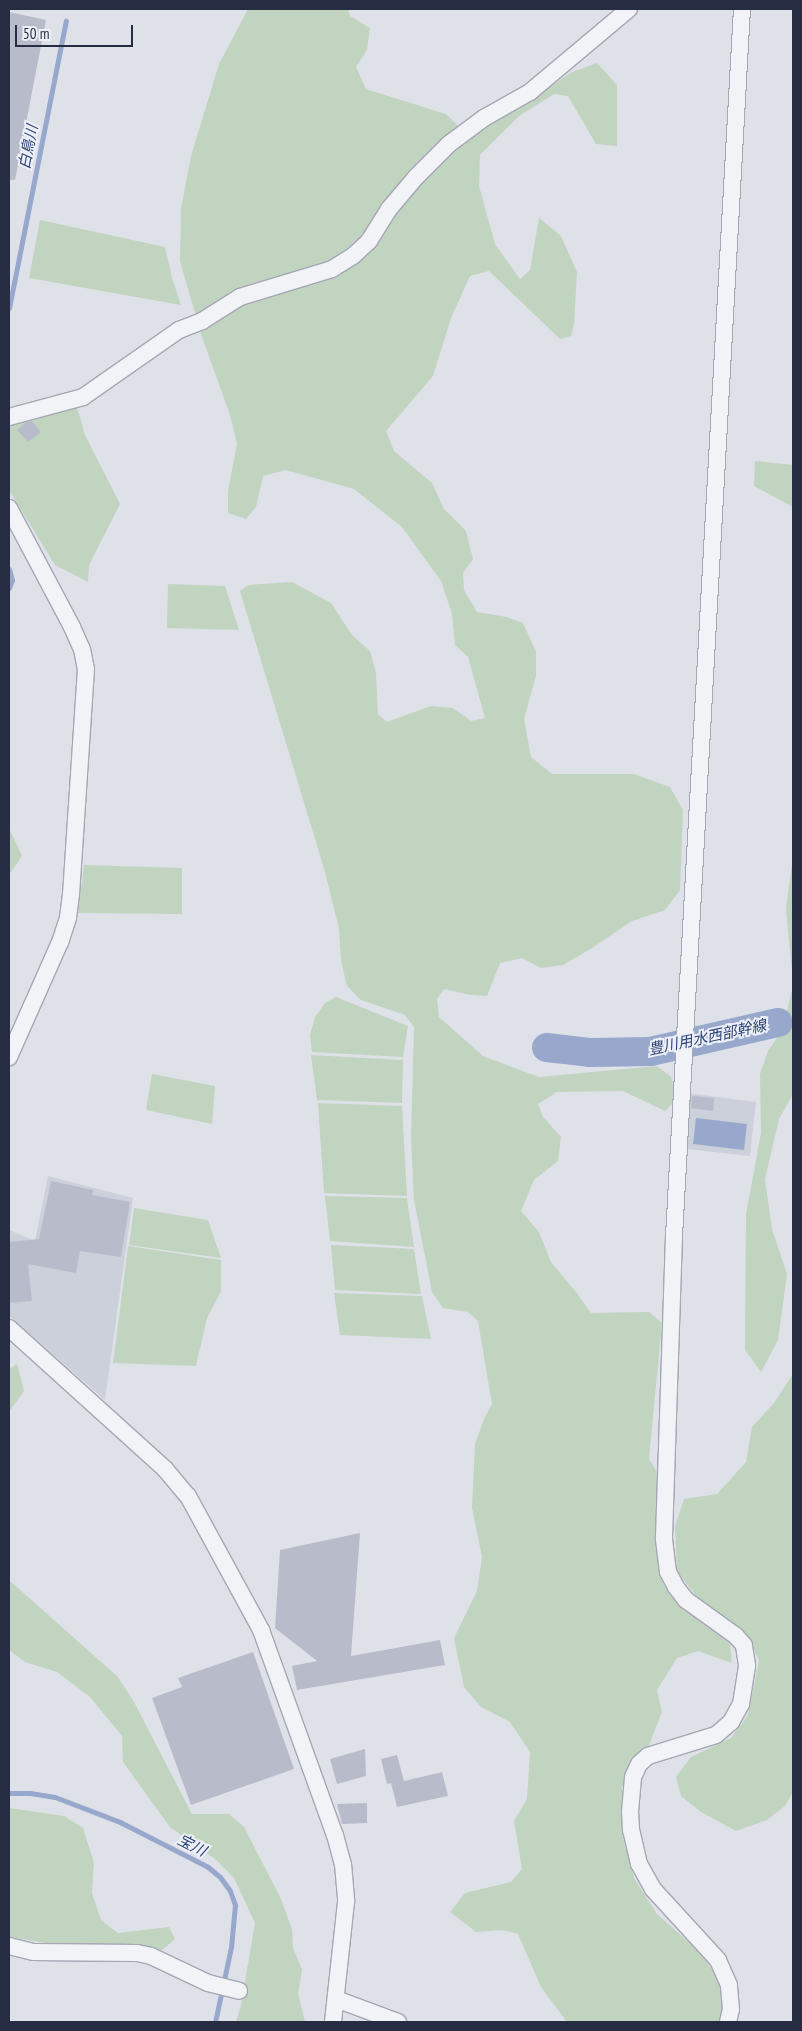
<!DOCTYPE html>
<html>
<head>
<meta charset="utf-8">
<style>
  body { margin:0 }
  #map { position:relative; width:802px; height:2031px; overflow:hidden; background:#dfe1e9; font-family:"PT Sans Narrow","Noto Sans JP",sans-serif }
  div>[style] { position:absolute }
  .built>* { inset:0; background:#ccd0db }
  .green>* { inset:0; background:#c1d4bf }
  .water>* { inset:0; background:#97a8cc }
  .stream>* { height:5px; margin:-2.5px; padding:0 2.5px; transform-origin:2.5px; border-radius:2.5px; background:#97a8cc }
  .river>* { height:29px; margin:-14.5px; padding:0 14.5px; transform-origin:14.5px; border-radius:14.5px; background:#97a8cc }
  .building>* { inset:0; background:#b8bcca }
  .roads { filter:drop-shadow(1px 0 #a4a7b4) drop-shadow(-1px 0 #a4a7b4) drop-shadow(0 1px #a4a7b4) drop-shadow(0 -1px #a4a7b4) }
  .minor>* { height:16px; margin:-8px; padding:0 8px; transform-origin:8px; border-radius:8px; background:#f2f3f7 }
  span { translate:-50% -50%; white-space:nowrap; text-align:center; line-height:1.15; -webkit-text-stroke:4px #eef0f7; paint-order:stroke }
  .water-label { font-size:15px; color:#2d4379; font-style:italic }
  .frame { position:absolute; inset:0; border:10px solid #262c42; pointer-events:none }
  .scale { position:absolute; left:15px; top:25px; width:118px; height:22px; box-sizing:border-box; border:2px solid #262c42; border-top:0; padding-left:6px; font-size:15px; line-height:18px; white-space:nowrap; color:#262c42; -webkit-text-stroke:4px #eef0f7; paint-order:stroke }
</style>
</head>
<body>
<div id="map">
  <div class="built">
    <i style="clip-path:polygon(688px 1093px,756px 1102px,750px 1156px,687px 1149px)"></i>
    <i style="clip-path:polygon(48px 1176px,133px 1198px,105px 1400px,9px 1316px,9px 1230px,35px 1241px)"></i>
  </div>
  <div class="green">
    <i style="clip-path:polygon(248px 9px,348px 9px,350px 16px,370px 28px,367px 50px,356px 67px,366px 89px,446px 114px,458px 126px,475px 130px,514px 111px,572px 72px,597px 63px,617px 85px,617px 146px,596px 144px,568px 96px,554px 94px,519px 116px,480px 155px,479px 186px,495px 244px,520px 279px,530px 270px,539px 218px,561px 236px,577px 272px,574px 325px,571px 336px,560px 339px,489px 271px,470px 276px,451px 318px,433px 376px,386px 431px,394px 451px,432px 483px,444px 509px,466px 531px,473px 559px,463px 573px,464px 590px,477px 612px,507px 617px,523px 623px,536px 652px,536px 676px,524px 719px,531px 757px,552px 774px,634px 774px,670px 787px,683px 810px,680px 890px,665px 910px,632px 921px,592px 948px,563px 965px,541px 968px,522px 958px,500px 963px,487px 996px,470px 995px,444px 989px,437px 999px,439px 1017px,483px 1056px,539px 1077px,657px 1066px,671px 1077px,677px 1099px,665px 1111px,623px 1091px,557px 1092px,538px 1104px,543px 1117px,561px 1137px,558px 1161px,534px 1180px,521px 1211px,539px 1232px,551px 1262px,576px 1292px,591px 1313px,649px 1312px,662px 1323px,649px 1459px,659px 1475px,659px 1532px,662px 1582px,679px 1606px,717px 1629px,730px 1644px,732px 1663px,698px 1651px,677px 1658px,657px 1690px,662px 1712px,649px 1745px,634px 1762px,622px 1788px,623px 1838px,634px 1878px,657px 1914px,700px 1952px,719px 1980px,723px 2011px,719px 2022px,567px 2022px,541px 1987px,518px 1934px,502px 1930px,476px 1932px,450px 1912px,465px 1893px,511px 1882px,522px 1869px,514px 1821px,527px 1799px,530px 1752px,510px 1722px,481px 1707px,464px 1687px,454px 1638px,477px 1591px,482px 1557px,472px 1508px,475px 1444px,484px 1419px,492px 1404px,478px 1321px,468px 1312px,443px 1308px,432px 1292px,414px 1200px,411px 1138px,414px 1027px,405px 1015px,361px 1000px,347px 986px,341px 961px,339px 929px,325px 872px,240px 591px,248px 585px,292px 582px,331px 603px,352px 635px,370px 651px,376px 673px,378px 714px,387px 722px,431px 706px,453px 708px,471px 721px,485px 718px,468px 657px,455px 645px,452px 614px,441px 581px,402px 527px,354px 489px,286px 470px,263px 476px,256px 507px,246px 519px,228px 513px,228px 491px,237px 444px,230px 415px,201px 334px,180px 261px,181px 209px,191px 156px,219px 64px)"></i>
    <i style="clip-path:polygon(40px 220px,165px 247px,172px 278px,181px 305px,29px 278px)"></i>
    <i style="clip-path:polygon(77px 407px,85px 435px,120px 504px,89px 565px,88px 582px,55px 565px,9px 490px,9px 421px)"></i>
    <i style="clip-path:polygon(755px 461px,793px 465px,793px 507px,754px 486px)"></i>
    <i style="clip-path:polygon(168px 584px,225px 586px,239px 630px,167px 628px)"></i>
    <i style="clip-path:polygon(9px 828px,22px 856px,9px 875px)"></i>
    <i style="clip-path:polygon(793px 856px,793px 982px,786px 909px)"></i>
    <i style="clip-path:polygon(84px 865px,182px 868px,182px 914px,78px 913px)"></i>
    <i style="clip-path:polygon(793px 986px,793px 1094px,779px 1119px,765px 1179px,772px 1229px,787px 1274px,778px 1340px,761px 1372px,745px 1350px,746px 1214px,761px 1133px,760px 1074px,768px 1051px,782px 1031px)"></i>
    <i style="clip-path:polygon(336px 997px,408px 1026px,403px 1057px,312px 1052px,310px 1035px,315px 1017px,325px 1003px)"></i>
    <i style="clip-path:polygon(311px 1055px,403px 1060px,402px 1103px,317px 1100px)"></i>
    <i style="clip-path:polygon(152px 1074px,215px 1086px,212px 1124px,146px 1110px)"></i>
    <i style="clip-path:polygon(318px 1103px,402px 1106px,407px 1196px,324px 1193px)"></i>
    <i style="clip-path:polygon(325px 1196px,407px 1198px,414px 1247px,330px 1241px)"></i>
    <i style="clip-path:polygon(134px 1208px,208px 1220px,221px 1258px,129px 1245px)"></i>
    <i style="clip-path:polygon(331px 1245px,414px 1249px,421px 1294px,335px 1290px)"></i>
    <i style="clip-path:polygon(128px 1246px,221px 1260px,221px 1291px,207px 1318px,196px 1366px,113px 1363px)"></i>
    <i style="clip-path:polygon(334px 1293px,422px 1296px,431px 1339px,340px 1335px)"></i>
    <i style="clip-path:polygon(17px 1364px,24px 1391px,9px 1412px,9px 1369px)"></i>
    <i style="clip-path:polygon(793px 1374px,793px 1792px,785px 1806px,767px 1820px,736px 1831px,701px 1812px,681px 1796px,676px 1777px,691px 1757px,731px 1738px,748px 1715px,759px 1660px,745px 1634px,700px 1601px,677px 1571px,675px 1526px,684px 1499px,717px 1494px,746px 1462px,752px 1427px,774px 1403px)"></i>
    <i style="clip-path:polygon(9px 1580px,118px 1677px,134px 1702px,192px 1814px,229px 1814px,244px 1827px,280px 1897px,292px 1929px,293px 1947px,302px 1970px,298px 1994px,305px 2022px,236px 2022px,241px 2005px,255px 1923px,234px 1878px,215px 1859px,170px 1827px,123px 1762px,122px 1736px,90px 1697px,57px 1672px,25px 1662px,9px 1650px)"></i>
    <i style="clip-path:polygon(9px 1808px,64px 1816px,83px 1828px,94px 1863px,92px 1893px,101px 1920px,118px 1933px,169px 1927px,175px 1939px,162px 1950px,116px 1944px,64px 1946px,9px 1937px)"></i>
  </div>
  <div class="water">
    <i style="clip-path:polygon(696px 1118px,747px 1124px,744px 1150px,693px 1144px)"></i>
  </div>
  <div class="stream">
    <i style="left:9px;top:308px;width:293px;rotate:-78.8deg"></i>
    <i style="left:9px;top:569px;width:11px;rotate:75deg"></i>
    <i style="left:12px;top:580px;width:9px;rotate:111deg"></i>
    <i style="left:9px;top:1793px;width:21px"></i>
    <i style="left:30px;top:1793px;width:25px;rotate:9deg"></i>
    <i style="left:55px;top:1797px;width:70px;rotate:21deg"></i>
    <i style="left:120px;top:1822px;width:99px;rotate:27.1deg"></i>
    <i style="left:208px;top:1867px;width:16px;rotate:40deg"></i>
    <i style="left:220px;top:1877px;width:17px;rotate:54deg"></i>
    <i style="left:230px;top:1891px;width:15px;rotate:70deg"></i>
    <i style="left:235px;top:1905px;width:42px;rotate:95.4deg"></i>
    <i style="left:231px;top:1947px;width:77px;rotate:102deg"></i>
  </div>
  <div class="river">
    <i style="left:546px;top:1047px;width:43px;rotate:6.6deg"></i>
    <i style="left:589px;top:1052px;width:61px;rotate:-0.9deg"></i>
    <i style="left:650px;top:1051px;width:131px;rotate:-12.8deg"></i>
  </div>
  <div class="building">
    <i style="clip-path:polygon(9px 12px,46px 20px,15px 180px,9px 180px)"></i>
    <i style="clip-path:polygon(32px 421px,41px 432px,28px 442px,17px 430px,25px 423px)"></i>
    <i style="clip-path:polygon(692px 1096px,714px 1098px,713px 1111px,691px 1108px)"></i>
    <i style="clip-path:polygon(51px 1181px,93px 1190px,92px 1195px,130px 1202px,121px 1257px,80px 1251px,76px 1273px,28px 1264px,32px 1301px,9px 1303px,9px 1242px,39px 1239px)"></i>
    <i style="clip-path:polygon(360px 1533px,351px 1656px,440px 1640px,445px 1665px,297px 1690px,292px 1666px,317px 1661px,275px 1628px,280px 1550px)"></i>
    <i style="clip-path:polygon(253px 1652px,294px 1769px,191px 1805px,152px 1698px,182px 1687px,178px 1678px)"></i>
    <i style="clip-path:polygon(365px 1749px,366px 1776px,337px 1784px,330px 1759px)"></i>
    <i style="clip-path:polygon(397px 1755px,404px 1781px,442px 1772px,448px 1796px,397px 1807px,391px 1783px,387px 1784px,381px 1759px)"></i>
    <i style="clip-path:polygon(367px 1803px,367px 1823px,342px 1824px,337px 1804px)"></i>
  </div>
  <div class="roads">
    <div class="minor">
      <i style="left:9px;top:417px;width:77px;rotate:-15.1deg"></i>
      <i style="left:83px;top:397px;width:117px;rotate:-34.9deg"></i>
      <i style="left:179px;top:330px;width:25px;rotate:-21deg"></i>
      <i style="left:202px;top:321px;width:45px;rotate:-32.3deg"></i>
      <i style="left:240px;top:297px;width:96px;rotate:-16.9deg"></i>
      <i style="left:332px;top:269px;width:25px;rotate:-32deg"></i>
      <i style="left:353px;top:256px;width:22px;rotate:-43deg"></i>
      <i style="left:369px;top:241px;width:38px;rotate:-58deg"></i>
      <i style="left:389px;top:209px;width:42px;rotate:-49.8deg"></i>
      <i style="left:416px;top:177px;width:47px;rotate:-45deg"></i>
      <i style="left:449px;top:144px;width:44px;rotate:-36.6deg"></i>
      <i style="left:484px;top:118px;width:53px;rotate:-29.5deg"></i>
      <i style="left:530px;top:92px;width:129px;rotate:-40deg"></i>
      <i style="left:9px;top:508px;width:135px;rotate:62.1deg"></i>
      <i style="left:72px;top:627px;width:24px;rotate:66deg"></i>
      <i style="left:82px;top:649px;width:20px;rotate:79deg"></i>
      <i style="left:86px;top:669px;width:225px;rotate:93.8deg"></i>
      <i style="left:71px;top:894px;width:24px;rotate:97deg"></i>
      <i style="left:68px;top:918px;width:25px;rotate:108deg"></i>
      <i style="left:60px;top:942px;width:126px;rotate:113.9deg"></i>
      <i style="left:9px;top:1328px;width:210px;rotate:42.1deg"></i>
      <i style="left:165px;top:1469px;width:35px;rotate:50deg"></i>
      <i style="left:188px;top:1496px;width:153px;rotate:61.4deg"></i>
      <i style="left:261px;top:1630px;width:218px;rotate:70.2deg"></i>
      <i style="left:335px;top:1835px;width:30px;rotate:75deg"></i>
      <i style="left:343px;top:1864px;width:38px;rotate:85deg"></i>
      <i style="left:346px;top:1902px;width:121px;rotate:96.2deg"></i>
      <i style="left:9px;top:1946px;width:25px;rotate:14deg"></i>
      <i style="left:33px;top:1952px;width:104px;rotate:0.6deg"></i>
      <i style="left:137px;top:1953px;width:14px;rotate:12deg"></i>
      <i style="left:151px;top:1956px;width:63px;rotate:25.3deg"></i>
      <i style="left:208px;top:1983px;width:32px;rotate:14deg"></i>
      <i style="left:336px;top:1999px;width:66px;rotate:20.4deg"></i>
      <i style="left:728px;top:2022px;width:13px;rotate:-77deg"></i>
      <i style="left:731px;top:2009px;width:24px;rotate:-95deg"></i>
      <i style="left:729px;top:1985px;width:27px;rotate:-114deg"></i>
      <i style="left:718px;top:1960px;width:96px;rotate:-132.5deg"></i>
      <i style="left:653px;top:1889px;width:29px;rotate:-119deg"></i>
      <i style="left:639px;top:1864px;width:35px;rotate:-103deg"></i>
      <i style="left:631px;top:1830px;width:18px;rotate:-93deg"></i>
      <i style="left:630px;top:1812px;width:35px;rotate:-85deg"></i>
      <i style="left:633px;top:1777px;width:14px;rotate:-65deg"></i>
      <i style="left:639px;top:1764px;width:12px;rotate:-42deg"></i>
      <i style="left:648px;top:1756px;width:71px;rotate:-17.2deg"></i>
      <i style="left:716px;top:1735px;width:20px;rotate:-41deg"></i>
      <i style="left:731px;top:1722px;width:21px;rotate:-61deg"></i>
      <i style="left:741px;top:1704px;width:39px;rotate:-81deg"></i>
      <i style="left:747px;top:1665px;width:20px;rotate:-99deg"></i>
      <i style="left:744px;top:1645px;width:12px;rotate:-132deg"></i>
      <i style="left:736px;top:1636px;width:62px;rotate:-144.2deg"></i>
      <i style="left:686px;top:1600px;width:16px;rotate:-128deg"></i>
      <i style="left:676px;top:1587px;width:17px;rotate:-118deg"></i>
      <i style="left:668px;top:1572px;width:35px;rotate:-97deg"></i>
      <i style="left:664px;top:1537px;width:301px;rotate:-88.1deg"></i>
      <i style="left:674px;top:1236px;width:1229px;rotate:-86.83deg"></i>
    </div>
  </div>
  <div class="water-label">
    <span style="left:28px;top:147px;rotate:-79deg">白鳥川</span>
    <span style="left:707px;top:1037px;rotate:-12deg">豊川用水西部幹線</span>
    <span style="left:192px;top:1845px;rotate:27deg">宝川</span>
  </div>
  <div class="frame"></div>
  <div class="scale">50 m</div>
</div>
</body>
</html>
